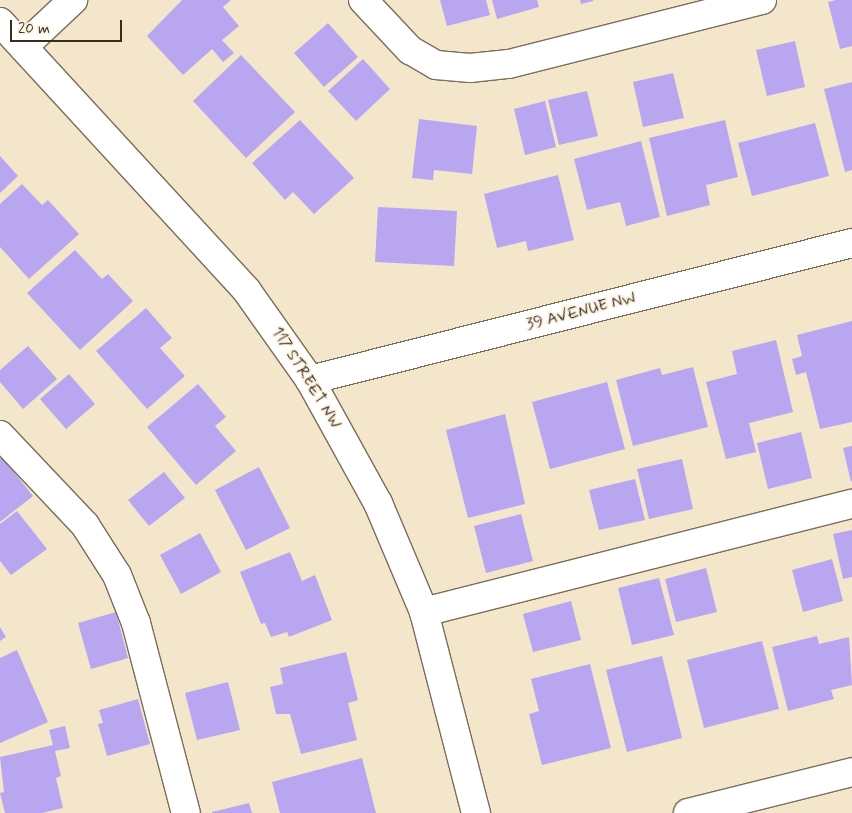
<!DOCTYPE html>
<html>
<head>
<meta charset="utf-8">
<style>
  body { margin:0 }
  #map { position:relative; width:852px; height:813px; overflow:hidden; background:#f4e6ca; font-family:Mynerve,sans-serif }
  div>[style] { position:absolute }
  .building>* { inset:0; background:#b8a6f1 }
  .roads { filter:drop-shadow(1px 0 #7c6c5a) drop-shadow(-1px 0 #7c6c5a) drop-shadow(0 1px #7c6c5a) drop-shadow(0 -1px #7c6c5a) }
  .minor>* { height:28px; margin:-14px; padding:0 14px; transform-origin:14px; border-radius:14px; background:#fff }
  span { translate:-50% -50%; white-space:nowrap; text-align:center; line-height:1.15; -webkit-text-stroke:4px #fcf5e5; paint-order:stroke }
  .street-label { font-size:16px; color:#3b2a1e }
  .scale { position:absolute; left:10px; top:20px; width:112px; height:22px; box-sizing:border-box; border:2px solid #3b2a1e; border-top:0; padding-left:6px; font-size:15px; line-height:18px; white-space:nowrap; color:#3b2a1e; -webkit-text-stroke:4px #fcf5e5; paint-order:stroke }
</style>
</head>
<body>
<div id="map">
  <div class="building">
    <i style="clip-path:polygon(182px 0,231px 0,223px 7px,239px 26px,222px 40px,234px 53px,223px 62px,212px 49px,183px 75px,147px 36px)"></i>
    <i style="clip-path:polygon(440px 0,486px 0,490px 15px,447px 26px)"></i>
    <i style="clip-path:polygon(492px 0,537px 0,539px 7px,497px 19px)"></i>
    <i style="clip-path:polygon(580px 0,593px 0,593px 1px,581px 4px)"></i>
    <i style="clip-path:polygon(836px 0,852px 0,852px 46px,840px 49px,828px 2px)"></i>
    <i style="clip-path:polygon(328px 23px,358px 57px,324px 87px,294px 53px)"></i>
    <i style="clip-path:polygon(795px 41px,805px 87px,767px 96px,756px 50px)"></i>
    <i style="clip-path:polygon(241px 55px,295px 112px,246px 158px,193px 101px)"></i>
    <i style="clip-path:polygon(363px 59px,390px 89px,356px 121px,328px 91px)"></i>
    <i style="clip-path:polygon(673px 73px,684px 118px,643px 127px,633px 82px)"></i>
    <i style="clip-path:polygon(852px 82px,852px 170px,845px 172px,824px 89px)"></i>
    <i style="clip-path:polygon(587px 91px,598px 136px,559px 145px,548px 100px)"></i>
    <i style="clip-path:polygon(545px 101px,556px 147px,525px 155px,514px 109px)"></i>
    <i style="clip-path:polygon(419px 119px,477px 126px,472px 174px,434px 170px,433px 180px,412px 178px)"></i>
    <i style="clip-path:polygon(300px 120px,354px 178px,314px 214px,293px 192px,285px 200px,252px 163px)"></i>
    <i style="clip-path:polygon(725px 120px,738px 177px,706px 185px,710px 205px,667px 216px,649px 138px)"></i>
    <i style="clip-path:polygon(815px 123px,829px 176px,752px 196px,738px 143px)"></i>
    <i style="clip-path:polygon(641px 141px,660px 217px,626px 226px,620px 202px,587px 210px,574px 159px)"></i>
    <i style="clip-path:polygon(0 156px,18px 176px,0 193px)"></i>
    <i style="clip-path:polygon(558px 175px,574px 240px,528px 251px,526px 241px,497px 248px,484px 194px)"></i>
    <i style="clip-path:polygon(22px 184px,42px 205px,48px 200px,79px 234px,29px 279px,0 247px,0 204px)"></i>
    <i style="clip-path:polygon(378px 207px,457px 211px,454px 266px,375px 262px)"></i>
    <i style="clip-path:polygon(75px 250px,102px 279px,108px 274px,133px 301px,80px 350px,27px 293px)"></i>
    <i style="clip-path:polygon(146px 308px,172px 338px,160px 348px,185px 376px,147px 409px,96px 351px)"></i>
    <i style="clip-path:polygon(852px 321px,852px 422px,820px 429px,806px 372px,796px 375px,792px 359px,802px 356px,797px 335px)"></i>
    <i style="clip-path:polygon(776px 340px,793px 412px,749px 423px,756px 452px,726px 459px,706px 382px,737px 374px,732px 351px)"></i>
    <i style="clip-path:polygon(28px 346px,57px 379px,23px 409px,0 382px,0 370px)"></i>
    <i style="clip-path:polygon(693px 367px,708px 427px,633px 446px,616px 380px,660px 368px,662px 375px)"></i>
    <i style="clip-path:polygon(69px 374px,95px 404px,66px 429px,40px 399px)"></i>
    <i style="clip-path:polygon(607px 382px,625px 449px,550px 469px,532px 402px)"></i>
    <i style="clip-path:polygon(198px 384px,226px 417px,215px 426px,236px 451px,196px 485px,147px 427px)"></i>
    <i style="clip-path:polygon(505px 414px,525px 504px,468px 518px,446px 430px)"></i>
    <i style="clip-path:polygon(801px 432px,812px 478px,768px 489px,757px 443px)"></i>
    <i style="clip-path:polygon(852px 446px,852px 481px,851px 482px,843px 448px)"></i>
    <i style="clip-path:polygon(2px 457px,33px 496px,0 522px,0 459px)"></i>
    <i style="clip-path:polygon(682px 459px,693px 509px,649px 519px,637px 469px)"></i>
    <i style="clip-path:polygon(259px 467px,290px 528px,246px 550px,215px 490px)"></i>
    <i style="clip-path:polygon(164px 472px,185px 498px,149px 526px,128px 500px)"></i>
    <i style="clip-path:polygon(635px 479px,645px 520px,599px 530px,589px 490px)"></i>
    <i style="clip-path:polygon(17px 511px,47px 549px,11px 575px,0 561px,0 524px)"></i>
    <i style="clip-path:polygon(521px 514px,533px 561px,486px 573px,474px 526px)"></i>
    <i style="clip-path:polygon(852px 530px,852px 577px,843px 579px,833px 534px)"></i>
    <i style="clip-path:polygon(200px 533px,221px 572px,181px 594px,160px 555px)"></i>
    <i style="clip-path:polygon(290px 552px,302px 581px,315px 575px,332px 620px,289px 637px,287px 632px,271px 637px,265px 623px,261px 624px,240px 572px)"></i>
    <i style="clip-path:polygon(832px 559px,843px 601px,803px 612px,792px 570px)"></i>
    <i style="clip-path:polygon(706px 568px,717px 612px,676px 622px,665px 579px)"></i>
    <i style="clip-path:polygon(659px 578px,674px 635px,632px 645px,618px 588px)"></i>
    <i style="clip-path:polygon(571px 601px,581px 640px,533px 652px,523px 614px)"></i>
    <i style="clip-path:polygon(116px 612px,128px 658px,91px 669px,78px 623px)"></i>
    <i style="clip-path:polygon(0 627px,6px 637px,0 641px)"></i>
    <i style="clip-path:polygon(817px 636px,819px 644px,849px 637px,852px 685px,831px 690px,834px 699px,788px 711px,772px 647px)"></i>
    <i style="clip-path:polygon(762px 641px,779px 709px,704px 728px,687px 660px)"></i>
    <i style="clip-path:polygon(17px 650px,48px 722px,0 743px,0 658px)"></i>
    <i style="clip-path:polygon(346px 652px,358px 700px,348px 703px,357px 740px,301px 754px,290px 714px,276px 714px,270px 687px,283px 684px,280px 668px)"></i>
    <i style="clip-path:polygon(662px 656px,682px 738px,627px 752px,606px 670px)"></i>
    <i style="clip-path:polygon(590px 664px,611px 748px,542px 765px,529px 714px,539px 711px,531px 679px)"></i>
    <i style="clip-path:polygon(228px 682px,240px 730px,197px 740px,185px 693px)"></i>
    <i style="clip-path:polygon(138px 699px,150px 744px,107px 756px,98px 724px,103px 723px,99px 710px)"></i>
    <i style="clip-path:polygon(65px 726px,70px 748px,55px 751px,61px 776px,56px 778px,63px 808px,42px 813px,5px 813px,0 793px,4px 792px,0 757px,53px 745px,49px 730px)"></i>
    <i style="clip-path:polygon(362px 758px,376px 813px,280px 813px,272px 782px)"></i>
    <i style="clip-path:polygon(249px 803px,252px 813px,212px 813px,212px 812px)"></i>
  </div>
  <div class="roads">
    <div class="minor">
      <i style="left:363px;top:0;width:69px;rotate:46.8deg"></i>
      <i style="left:410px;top:50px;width:30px;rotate:30deg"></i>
      <i style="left:436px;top:65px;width:34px;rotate:5deg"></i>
      <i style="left:470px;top:68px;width:39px;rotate:-6deg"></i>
      <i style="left:509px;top:64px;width:261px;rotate:-14.2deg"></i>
      <i style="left:0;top:22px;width:365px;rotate:47.4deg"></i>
      <i style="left:247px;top:291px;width:109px;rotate:54.7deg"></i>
      <i style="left:310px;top:380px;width:141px;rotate:61.1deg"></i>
      <i style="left:378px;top:503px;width:118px;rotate:67.1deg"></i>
      <i style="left:424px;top:612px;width:208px;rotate:75.5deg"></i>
      <i style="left:23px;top:47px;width:69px;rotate:-43.2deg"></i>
      <i style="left:310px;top:380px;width:559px;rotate:-14.19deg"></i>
      <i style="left:0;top:435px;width:124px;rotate:46.6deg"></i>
      <i style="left:85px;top:525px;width:59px;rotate:57.4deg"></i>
      <i style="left:117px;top:575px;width:52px;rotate:68.4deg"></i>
      <i style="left:136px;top:623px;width:196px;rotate:75.3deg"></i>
      <i style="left:424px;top:612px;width:441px;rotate:-14.2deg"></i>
      <i style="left:688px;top:813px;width:169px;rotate:-14deg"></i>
    </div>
  </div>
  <div class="street-label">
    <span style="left:581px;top:312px;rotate:-14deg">39 AVENUE NW</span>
    <span style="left:306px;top:378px;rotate:58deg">117 STREET NW</span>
  </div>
  <div class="scale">20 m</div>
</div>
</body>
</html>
